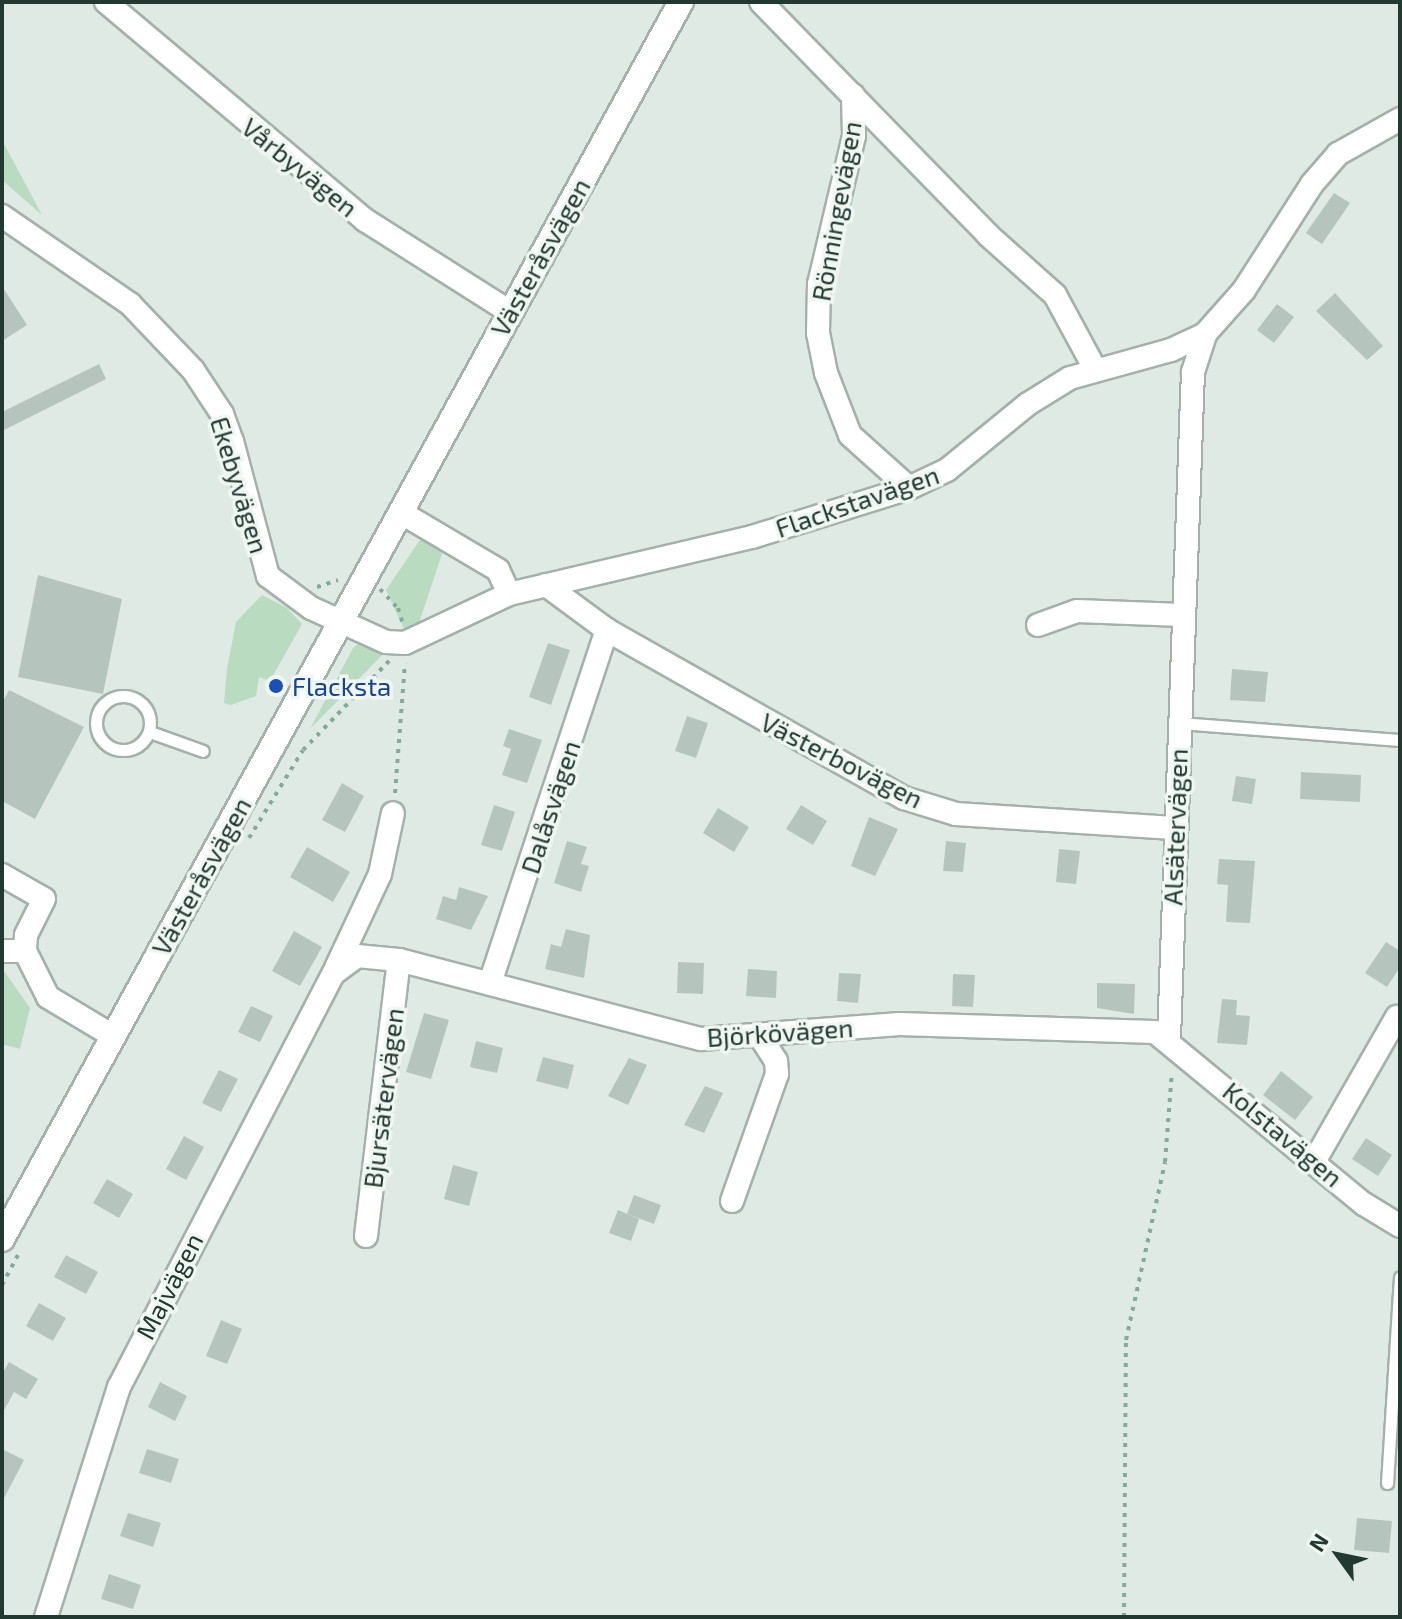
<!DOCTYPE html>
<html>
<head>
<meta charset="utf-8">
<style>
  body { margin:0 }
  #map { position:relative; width:1402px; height:1619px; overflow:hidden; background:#e0eae5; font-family:"Exo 2",sans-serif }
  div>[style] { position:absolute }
  .green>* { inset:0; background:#b9dbbf }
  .building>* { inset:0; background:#b5c5bd }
  .path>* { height:4px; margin-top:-2px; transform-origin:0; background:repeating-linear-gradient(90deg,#81ac9b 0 4px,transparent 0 10px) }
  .roads { filter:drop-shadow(2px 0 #a3b1ab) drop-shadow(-2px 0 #a3b1ab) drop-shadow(0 2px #a3b1ab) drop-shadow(0 -2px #a3b1ab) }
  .lane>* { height:11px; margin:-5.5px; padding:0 5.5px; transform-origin:5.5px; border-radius:5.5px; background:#fff }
  .lane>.ring { margin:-5.5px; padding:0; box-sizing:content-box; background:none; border:11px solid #fff; border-radius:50% }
  .street>* { height:22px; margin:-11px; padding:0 11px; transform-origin:11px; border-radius:11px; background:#fff }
  .secondary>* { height:24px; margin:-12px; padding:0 12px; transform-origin:12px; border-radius:12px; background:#fff }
  .dots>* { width:22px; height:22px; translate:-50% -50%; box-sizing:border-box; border:4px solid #f0f7f3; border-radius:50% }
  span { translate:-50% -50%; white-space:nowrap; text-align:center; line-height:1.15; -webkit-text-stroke:7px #f0f7f3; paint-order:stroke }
  .street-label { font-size:26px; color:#213931 }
  .transit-label { font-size:26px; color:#164399 }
  .left { translate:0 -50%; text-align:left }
  .frame { position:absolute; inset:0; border:4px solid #213931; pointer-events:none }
  .north { position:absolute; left:1298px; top:1515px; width:80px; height:80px; -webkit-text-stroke:6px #f0f7f3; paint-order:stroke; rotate:303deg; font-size:22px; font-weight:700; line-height:32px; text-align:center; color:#213931 }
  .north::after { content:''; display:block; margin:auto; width:28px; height:36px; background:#213931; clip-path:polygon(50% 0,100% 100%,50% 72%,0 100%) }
</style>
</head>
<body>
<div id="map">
  <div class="green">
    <i style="clip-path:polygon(2px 140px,42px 215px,2px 180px)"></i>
    <i style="clip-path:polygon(431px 533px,442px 554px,418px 626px,404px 629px,386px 590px,424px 534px)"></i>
    <i style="clip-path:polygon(262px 595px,287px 608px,302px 624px,270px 681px,259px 677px,256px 696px,231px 705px,224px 703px,227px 669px,236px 622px)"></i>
    <i style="clip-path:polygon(360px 643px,385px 652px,310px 729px,353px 648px)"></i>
    <i style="clip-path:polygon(2px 968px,30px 1008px,20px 1049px,2px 1044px)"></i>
  </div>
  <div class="building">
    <i style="clip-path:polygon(1334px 193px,1350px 203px,1322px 244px,1306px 233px)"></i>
    <i style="clip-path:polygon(2px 286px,27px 325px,2px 341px)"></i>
    <i style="clip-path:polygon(1335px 293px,1383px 346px,1367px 360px,1316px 311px)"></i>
    <i style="clip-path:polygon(1277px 304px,1294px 317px,1274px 343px,1257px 330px)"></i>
    <i style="clip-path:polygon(99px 364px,106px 379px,2px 431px,2px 412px)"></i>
    <i style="clip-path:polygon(38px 575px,122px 599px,103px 694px,18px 677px)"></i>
    <i style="clip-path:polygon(548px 643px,570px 650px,551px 705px,529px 697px)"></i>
    <i style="clip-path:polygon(1232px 669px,1268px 672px,1265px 702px,1230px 700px)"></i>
    <i style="clip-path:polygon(9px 690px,84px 727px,35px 819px,2px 801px,2px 703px)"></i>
    <i style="clip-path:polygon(687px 716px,708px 723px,696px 758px,675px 751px)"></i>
    <i style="clip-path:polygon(509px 729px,542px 740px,527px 783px,502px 775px,511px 749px,503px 746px)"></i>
    <i style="clip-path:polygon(1301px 772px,1361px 775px,1360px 802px,1300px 799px)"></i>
    <i style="clip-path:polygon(1236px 776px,1256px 779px,1252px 804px,1232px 801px)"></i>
    <i style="clip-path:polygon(342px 783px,364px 796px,345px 832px,322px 820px)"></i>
    <i style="clip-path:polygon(494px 805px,515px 812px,502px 851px,481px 845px)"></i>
    <i style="clip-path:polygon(801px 805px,827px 821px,813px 845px,786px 829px)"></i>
    <i style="clip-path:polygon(718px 808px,749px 827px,734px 852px,703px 833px)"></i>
    <i style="clip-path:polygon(869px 817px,898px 829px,875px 876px,851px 866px)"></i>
    <i style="clip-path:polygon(567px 841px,587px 847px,581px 864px,589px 866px,581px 892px,554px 883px)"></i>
    <i style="clip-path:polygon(946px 841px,966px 843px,963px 872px,943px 871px)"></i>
    <i style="clip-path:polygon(307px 847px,350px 872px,333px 902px,290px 877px)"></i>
    <i style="clip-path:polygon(1059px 849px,1080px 851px,1076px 884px,1056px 882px)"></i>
    <i style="clip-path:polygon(1219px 859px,1255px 861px,1250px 923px,1226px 922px,1228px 885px,1217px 884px)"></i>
    <i style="clip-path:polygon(459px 887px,488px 896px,471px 930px,436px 919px,443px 896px,456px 900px)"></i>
    <i style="clip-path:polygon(566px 929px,590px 935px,584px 978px,545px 969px,551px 944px,561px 947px)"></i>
    <i style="clip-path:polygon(294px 931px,322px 947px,300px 986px,272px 971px)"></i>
    <i style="clip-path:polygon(1386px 942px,1400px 951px,1400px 967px,1387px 987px,1365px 973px)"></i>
    <i style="clip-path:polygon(678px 962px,704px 963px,703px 994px,677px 993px)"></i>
    <i style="clip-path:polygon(748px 969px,777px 971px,776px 998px,746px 996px)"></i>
    <i style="clip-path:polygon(839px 973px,861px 974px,858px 1003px,837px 1001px)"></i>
    <i style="clip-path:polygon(953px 974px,975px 975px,973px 1007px,952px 1006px)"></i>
    <i style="clip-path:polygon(1097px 983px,1135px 984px,1134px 1014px,1097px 1008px)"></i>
    <i style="clip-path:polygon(1222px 999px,1237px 1000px,1236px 1015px,1250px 1016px,1247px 1045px,1217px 1043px)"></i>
    <i style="clip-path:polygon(251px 1006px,273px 1016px,260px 1042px,238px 1032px)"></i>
    <i style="clip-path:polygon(424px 1013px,449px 1020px,431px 1079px,406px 1072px)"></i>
    <i style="clip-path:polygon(476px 1041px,503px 1048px,497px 1073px,470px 1067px)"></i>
    <i style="clip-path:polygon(543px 1057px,574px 1065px,568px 1089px,536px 1081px)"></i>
    <i style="clip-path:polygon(629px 1058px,647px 1065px,628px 1105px,608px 1096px)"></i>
    <i style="clip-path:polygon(219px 1070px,238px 1079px,221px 1112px,202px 1103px)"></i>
    <i style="clip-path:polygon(1281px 1071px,1313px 1097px,1295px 1120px,1263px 1095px)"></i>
    <i style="clip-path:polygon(705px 1086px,723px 1093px,704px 1133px,684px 1125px)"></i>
    <i style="clip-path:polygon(184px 1136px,204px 1147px,186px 1180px,166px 1169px)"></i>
    <i style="clip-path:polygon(1366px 1138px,1392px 1155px,1378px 1176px,1352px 1159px)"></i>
    <i style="clip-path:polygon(453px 1165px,478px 1172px,469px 1206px,444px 1199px)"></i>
    <i style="clip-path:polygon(107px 1179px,133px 1194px,119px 1218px,93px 1203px)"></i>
    <i style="clip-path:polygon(634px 1195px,661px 1205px,654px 1224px,627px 1214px)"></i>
    <i style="clip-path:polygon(618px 1210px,639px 1219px,631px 1241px,609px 1233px)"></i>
    <i style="clip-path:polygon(66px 1255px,98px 1272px,86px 1294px,54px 1277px)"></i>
    <i style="clip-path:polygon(39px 1303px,66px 1318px,53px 1341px,26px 1326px)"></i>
    <i style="clip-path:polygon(221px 1320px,242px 1329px,227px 1364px,206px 1356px)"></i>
    <i style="clip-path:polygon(9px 1362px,38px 1379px,26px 1399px,14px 1392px,2px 1414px,2px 1374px)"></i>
    <i style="clip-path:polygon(160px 1382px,187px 1396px,175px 1421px,148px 1407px)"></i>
    <i style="clip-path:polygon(2px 1449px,24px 1460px,2px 1502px)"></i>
    <i style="clip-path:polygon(147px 1449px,179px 1459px,171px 1483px,139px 1473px)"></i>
    <i style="clip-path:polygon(128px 1513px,161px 1523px,153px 1547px,120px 1536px)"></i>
    <i style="clip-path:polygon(1357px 1518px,1392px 1521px,1389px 1553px,1354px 1550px)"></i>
    <i style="clip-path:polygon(109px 1574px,141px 1585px,133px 1609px,101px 1599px)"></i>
  </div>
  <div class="path">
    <i style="left:317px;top:587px;width:22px;rotate:-18deg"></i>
    <i style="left:380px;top:589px;width:26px;rotate:47deg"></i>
    <i style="left:398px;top:608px;width:17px;rotate:73deg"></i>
    <i style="left:395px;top:793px;width:130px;rotate:-85.6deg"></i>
    <i style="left:249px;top:838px;width:103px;rotate:-58.5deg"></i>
    <i style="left:303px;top:750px;width:124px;rotate:-46deg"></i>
    <i style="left:2px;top:1285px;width:34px;rotate:-62deg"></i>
    <i style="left:1124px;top:1617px;width:277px;rotate:-89.6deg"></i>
    <i style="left:1126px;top:1340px;width:182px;rotate:-77.6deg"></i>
    <i style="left:1165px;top:1162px;width:90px;rotate:-85.6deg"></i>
  </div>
  <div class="roads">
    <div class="lane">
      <i class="ring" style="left:96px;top:696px;width:43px;height:43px"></i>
      <i style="left:1179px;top:723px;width:222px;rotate:4.4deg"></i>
      <i style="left:150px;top:732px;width:56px;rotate:19.7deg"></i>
      <i style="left:1387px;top:1483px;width:206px;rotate:-86.4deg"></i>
    </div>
    <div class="street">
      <i style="left:106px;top:2px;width:339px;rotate:40.1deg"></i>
      <i style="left:365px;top:220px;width:172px;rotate:32.4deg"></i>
      <i style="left:761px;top:2px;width:325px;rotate:45.7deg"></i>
      <i style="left:988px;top:235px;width:90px;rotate:41.8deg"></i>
      <i style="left:1055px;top:295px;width:84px;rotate:61.6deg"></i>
      <i style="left:853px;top:95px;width:41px;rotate:88.6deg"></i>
      <i style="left:854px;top:136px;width:152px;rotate:103.3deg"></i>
      <i style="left:819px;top:284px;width:49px;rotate:91.2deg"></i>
      <i style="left:818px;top:333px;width:41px;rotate:78.7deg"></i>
      <i style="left:826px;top:373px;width:66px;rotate:68.8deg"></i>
      <i style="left:850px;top:435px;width:79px;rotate:41.9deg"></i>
      <i style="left:2px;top:216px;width:155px;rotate:34.5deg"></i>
      <i style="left:130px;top:304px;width:91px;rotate:46.3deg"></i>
      <i style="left:193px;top:370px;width:53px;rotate:56.6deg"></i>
      <i style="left:222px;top:414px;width:29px;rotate:70deg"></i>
      <i style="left:232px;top:441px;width:140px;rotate:75.1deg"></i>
      <i style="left:268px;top:576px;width:54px;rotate:36.7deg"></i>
      <i style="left:311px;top:608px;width:82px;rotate:24.4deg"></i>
      <i style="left:386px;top:642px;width:19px;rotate:3deg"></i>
      <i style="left:405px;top:643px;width:115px;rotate:-25.2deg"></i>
      <i style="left:509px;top:594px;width:250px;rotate:-13.2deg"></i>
      <i style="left:752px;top:537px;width:164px;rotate:-17.3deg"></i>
      <i style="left:909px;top:488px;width:42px;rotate:-25.3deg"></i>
      <i style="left:947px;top:470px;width:104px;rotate:-39.2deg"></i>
      <i style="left:1028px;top:404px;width:49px;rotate:-31.8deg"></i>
      <i style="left:1070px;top:378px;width:105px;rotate:-15.5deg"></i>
      <i style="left:1171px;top:350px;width:38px;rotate:-25deg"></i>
      <i style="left:1205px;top:334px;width:59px;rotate:-48.4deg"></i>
      <i style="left:1244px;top:290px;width:126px;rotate:-57.3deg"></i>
      <i style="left:1312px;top:184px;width:40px;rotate:-49deg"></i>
      <i style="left:1338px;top:154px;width:71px;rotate:-29.4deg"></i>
      <i style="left:400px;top:512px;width:114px;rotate:30.6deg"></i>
      <i style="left:498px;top:570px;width:26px;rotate:65deg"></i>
      <i style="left:546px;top:585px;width:76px;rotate:36.4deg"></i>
      <i style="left:607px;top:630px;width:341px;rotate:29.5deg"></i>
      <i style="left:904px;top:798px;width:54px;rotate:17.1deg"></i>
      <i style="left:956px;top:814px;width:218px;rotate:3.7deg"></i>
      <i style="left:1038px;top:625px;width:41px;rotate:-19.7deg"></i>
      <i style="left:1077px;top:611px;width:105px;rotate:2.2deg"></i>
      <i style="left:2px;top:875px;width:48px;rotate:29.7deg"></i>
      <i style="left:44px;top:899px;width:40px;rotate:116.6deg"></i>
      <i style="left:26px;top:935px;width:16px;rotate:94deg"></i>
      <i style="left:25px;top:951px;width:51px;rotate:63.4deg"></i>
      <i style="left:48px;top:997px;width:76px;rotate:31deg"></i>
      <i style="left:2px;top:951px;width:23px"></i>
      <i style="left:336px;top:968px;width:104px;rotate:-64.9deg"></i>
      <i style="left:380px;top:874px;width:62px;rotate:-78deg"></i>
      <i style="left:490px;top:983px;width:372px;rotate:-71.7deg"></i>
      <i style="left:1169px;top:1038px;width:666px;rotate:-87.94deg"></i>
      <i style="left:1193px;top:372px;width:40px;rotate:-72deg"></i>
      <i style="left:1315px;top:1160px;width:165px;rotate:-60.2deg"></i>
      <i style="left:732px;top:1201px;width:135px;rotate:-70.5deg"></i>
      <i style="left:777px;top:1074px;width:13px;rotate:-94deg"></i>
      <i style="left:776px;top:1061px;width:30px;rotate:-123deg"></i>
      <i style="left:366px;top:1236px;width:278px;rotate:-83.2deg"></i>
      <i style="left:46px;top:1617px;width:241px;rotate:-72.4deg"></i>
      <i style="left:119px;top:1387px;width:466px;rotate:-62.6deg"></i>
      <i style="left:334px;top:973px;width:29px;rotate:-36deg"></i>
      <i style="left:357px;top:956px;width:42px;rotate:5.4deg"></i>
      <i style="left:399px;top:960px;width:312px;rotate:14.7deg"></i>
      <i style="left:701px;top:1039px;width:199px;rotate:-4.3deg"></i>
      <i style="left:899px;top:1024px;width:256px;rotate:1.8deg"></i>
      <i style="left:1155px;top:1032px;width:271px;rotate:39.5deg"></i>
      <i style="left:1364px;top:1204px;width:42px;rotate:31.4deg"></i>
    </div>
    <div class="secondary">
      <i style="left:2px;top:1239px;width:1411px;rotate:-61.24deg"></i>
    </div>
  </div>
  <div class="dots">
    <i style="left:276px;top:686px;background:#1a4fb4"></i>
  </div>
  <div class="street-label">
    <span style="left:300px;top:167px;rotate:39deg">Vårbyvägen</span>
    <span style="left:836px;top:211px;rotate:-80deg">Rönningevägen</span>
    <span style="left:540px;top:257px;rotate:-61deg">Västeråsvägen</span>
    <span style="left:240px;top:485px;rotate:73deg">Ekebyvägen</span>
    <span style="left:857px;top:501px;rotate:-19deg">Flackstavägen</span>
    <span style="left:842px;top:760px;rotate:27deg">Västerbovägen</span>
    <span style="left:550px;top:807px;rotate:-72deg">Dalåsvägen</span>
    <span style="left:1175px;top:827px;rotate:-88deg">Alsätervägen</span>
    <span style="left:201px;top:876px;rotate:-61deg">Västeråsvägen</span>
    <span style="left:780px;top:1032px;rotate:-4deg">Björkövägen</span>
    <span style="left:383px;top:1098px;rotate:-83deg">Bjursätervägen</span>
    <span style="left:1283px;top:1134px;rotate:40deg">Kolstavägen</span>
    <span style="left:169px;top:1286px;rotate:-63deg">Majvägen</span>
  </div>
  <div class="transit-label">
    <span class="left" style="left:292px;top:686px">Flacksta</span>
  </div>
  <div class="frame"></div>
  <div class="north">N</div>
</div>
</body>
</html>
